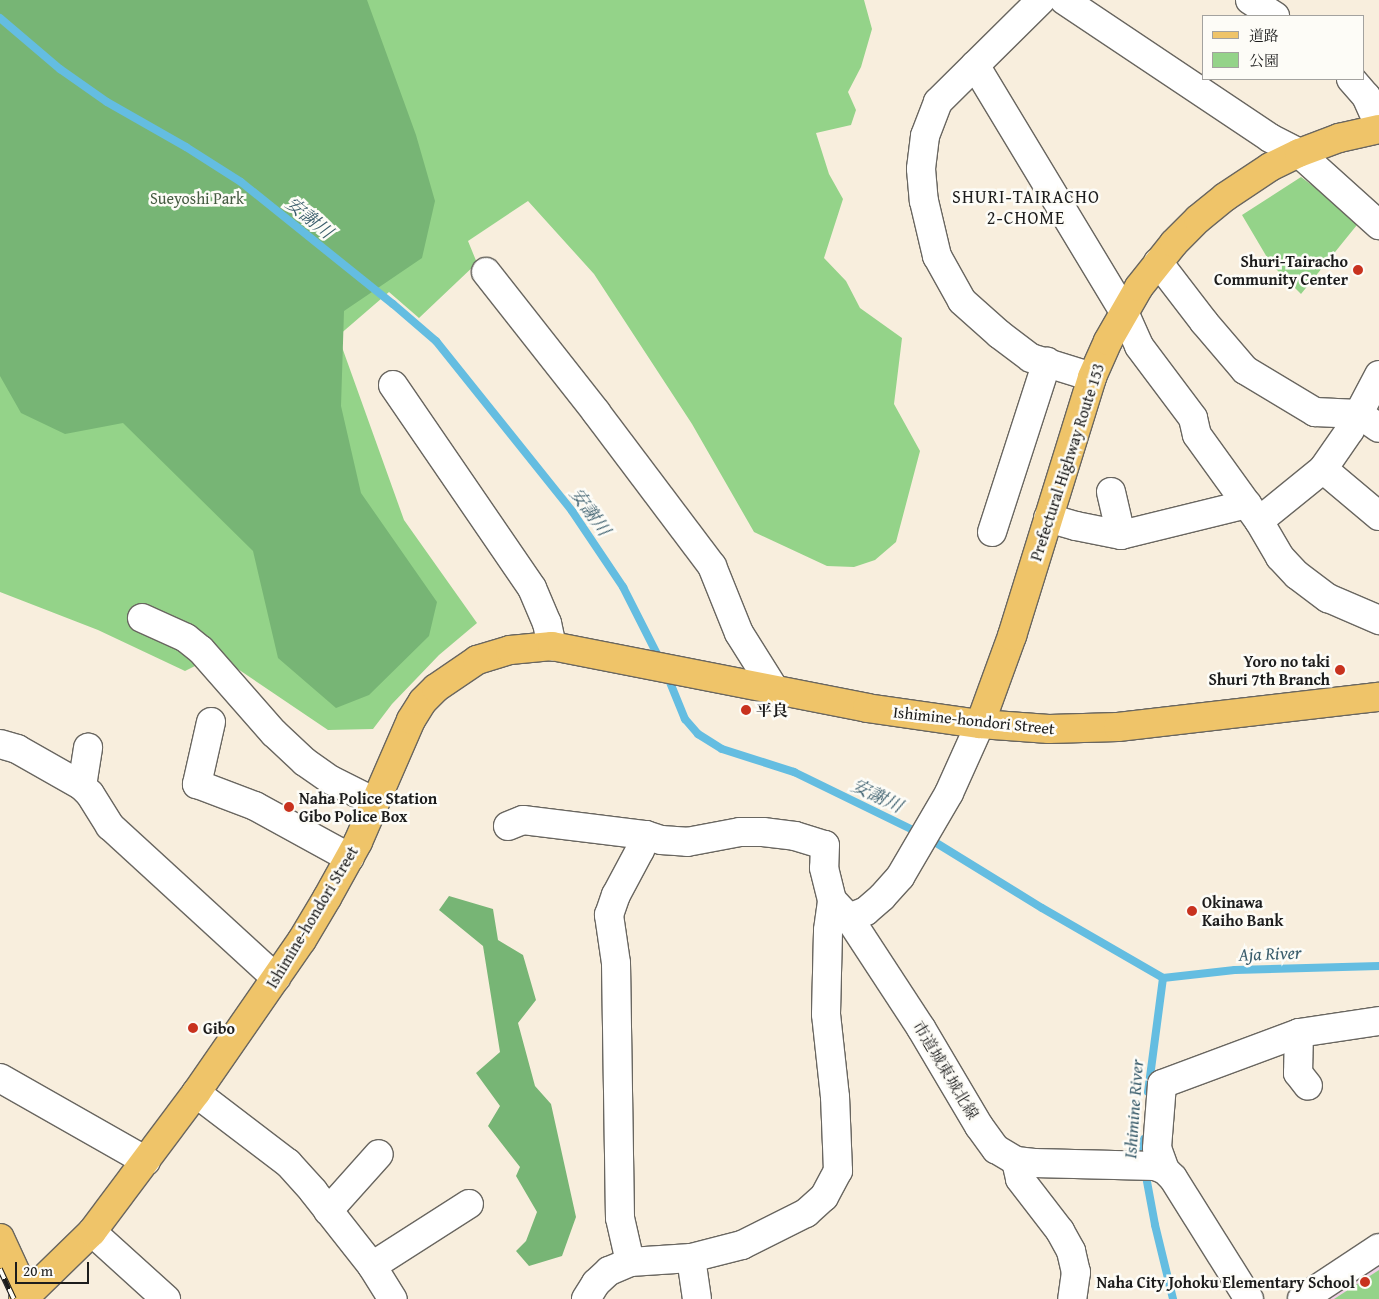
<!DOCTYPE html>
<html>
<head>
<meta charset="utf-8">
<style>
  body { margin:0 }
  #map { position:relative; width:1379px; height:1299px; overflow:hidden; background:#f8eedd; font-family:"Gentium Book Plus","Noto Serif JP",serif }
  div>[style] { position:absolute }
  .built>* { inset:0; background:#efd0e6 }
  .green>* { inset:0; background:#94d389 }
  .forest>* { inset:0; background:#77b575 }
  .stream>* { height:8px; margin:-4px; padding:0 4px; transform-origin:4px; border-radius:4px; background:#64bde1 }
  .roads { filter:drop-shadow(1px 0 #696660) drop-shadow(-1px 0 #696660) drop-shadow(0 1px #696660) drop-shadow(0 -1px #696660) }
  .minor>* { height:28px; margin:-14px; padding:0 14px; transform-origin:14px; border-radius:14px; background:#fff }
  .major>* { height:28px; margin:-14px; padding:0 14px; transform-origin:14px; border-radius:14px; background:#efc469 }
  .rail>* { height:5.5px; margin-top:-2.75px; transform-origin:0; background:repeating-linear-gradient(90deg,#fdfcf7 0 11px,#1c1c1c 0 22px); box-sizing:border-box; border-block:1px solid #1c1c1c }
  .dots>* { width:14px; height:14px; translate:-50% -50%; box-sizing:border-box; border:2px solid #fdfcf7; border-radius:50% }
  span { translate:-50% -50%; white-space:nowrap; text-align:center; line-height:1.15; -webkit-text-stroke:5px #fdfcf7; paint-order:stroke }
  .park-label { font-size:16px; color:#465c42 }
  .poi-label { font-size:16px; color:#1c1c1c; font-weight:700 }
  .right { translate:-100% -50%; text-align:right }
  .left { translate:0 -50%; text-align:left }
  .street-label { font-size:16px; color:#1c1c1c }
  .neighbourhood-label { font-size:18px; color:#1c1c1c; letter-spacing:1px }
  .water-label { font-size:18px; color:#395c6b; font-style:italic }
  .legend { position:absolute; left:1202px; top:15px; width:162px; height:65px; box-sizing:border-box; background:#fdfcf7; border:1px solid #a3a29f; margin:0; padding:6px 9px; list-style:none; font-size:15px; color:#1c1c1c }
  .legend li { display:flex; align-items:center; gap:10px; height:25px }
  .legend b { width:25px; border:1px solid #a3a29f }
  .scale { position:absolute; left:15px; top:1262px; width:74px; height:22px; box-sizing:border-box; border:2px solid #1c1c1c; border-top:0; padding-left:6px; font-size:15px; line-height:18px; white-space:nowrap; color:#1c1c1c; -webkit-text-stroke:4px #fdfcf7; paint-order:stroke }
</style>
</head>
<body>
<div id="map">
  <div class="built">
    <i style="clip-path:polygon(1379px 1264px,1379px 1299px,1325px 1299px)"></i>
  </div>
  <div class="green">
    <i style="clip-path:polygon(0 0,864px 0,872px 29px,861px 67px,848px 92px,856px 110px,851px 125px,816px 133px,829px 174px,843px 199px,824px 258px,846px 281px,860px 308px,902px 338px,894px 404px,920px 451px,896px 542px,875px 560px,854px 567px,827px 566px,754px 532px,692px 424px,594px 274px,528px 201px,468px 241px,477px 263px,419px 318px,389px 292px,338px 336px,404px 520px,477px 623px,439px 655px,392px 704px,373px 729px,328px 730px,217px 655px,185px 671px,98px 630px,0 592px)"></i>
    <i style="clip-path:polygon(1301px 177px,1317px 189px,1325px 184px,1361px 220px,1301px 294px,1271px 264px,1242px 215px)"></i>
    <i style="clip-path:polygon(1379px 1270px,1379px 1299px,1334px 1299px)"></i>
  </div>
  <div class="forest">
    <i style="clip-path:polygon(0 0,367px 0,416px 135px,435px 201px,422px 258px,344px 311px,341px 406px,361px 493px,437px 602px,429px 636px,369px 695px,336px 708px,278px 658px,253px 551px,123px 423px,65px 434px,21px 413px,0 376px)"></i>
    <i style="clip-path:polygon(449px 896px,493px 909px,498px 940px,523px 955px,536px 1000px,518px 1023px,535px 1086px,551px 1104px,576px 1217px,562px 1256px,529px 1266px,516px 1251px,526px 1241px,537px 1212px,516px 1176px,520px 1167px,488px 1126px,500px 1106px,476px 1073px,500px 1052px,483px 946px,439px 910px)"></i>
  </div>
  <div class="stream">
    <i style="left:0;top:18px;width:79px;rotate:40.4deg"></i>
    <i style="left:60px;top:69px;width:57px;rotate:35.1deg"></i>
    <i style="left:107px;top:102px;width:91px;rotate:29.7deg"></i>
    <i style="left:186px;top:147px;width:65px;rotate:32.5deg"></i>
    <i style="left:241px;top:182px;width:195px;rotate:38.8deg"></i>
    <i style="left:393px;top:304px;width:57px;rotate:40.7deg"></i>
    <i style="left:436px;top:341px;width:218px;rotate:51.3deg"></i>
    <i style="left:572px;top:511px;width:92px;rotate:56.1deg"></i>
    <i style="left:623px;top:587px;width:84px;rotate:63.1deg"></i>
    <i style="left:667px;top:675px;width:48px;rotate:67.8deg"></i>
    <i style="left:685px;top:719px;width:20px;rotate:49deg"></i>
    <i style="left:698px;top:734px;width:28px;rotate:32deg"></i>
    <i style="left:722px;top:749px;width:76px;rotate:17.7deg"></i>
    <i style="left:794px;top:772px;width:146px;rotate:26deg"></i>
    <i style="left:925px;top:836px;width:137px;rotate:31.6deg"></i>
    <i style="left:1042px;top:908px;width:140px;rotate:30deg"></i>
    <i style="left:1163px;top:978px;width:72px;rotate:-6.3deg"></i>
    <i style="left:1235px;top:970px;width:144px;rotate:-1.6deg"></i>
    <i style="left:1148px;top:1092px;width:115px;rotate:-82.5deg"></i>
    <i style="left:1144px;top:1139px;width:21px;rotate:93deg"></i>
    <i style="left:1143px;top:1160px;width:66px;rotate:79.5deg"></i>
    <i style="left:1155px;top:1225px;width:76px;rotate:76.3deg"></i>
  </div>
  <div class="roads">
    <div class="minor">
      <i style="left:1041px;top:0;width:145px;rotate:135.3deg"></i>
      <i style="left:938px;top:102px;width:36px;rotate:111deg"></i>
      <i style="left:925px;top:136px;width:33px;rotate:97deg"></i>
      <i style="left:921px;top:169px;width:32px;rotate:85deg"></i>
      <i style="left:924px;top:201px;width:57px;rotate:76.7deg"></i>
      <i style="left:937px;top:256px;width:51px;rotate:60.9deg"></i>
      <i style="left:962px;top:301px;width:50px;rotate:41.7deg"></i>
      <i style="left:999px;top:334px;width:40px;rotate:37deg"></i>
      <i style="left:1031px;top:358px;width:64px;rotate:17.3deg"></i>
      <i style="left:1064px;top:0;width:248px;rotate:33.8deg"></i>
      <i style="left:1270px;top:138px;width:33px;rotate:27deg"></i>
      <i style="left:1299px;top:153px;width:108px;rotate:42deg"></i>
      <i style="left:1250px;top:0;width:30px;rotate:33deg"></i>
      <i style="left:975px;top:65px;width:288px;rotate:58.9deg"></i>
      <i style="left:1124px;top:312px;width:37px;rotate:66deg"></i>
      <i style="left:1139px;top:346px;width:90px;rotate:53.1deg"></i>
      <i style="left:1193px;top:418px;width:17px;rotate:77deg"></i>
      <i style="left:1197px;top:435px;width:106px;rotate:54.2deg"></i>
      <i style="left:1259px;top:521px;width:82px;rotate:-39.1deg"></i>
      <i style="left:1323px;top:469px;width:47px;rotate:-55.3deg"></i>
      <i style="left:1350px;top:430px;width:62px;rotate:-62.2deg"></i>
      <i style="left:1351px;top:79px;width:23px;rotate:49deg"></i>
      <i style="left:1366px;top:96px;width:32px;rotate:66deg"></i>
      <i style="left:1158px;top:262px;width:76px;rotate:52.5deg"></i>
      <i style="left:1204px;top:322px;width:63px;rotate:49.5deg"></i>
      <i style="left:1245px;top:370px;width:82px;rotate:31deg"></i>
      <i style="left:1315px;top:412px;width:44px;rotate:2.6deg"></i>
      <i style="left:1359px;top:414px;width:24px;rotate:35deg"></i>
      <i style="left:486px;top:272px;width:178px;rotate:51.8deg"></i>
      <i style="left:596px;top:412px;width:193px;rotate:53deg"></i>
      <i style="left:712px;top:566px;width:72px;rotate:68.1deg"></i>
      <i style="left:739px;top:633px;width:70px;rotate:57.9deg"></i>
      <i style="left:393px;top:385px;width:246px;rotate:55.6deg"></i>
      <i style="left:532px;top:588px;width:38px;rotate:67deg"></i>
      <i style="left:547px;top:623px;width:24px;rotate:78deg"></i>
      <i style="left:1323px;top:469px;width:73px;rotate:40deg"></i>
      <i style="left:1111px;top:492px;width:44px;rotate:76.9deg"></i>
      <i style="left:1121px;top:535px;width:130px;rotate:-13.8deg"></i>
      <i style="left:1048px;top:518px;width:29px;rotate:16deg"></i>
      <i style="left:1076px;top:526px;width:46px;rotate:11.3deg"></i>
      <i style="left:1259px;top:521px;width:42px;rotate:59.7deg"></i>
      <i style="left:1280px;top:557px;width:25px;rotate:47deg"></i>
      <i style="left:1297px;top:575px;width:39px;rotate:37deg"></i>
      <i style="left:1328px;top:598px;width:56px;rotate:23.3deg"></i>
      <i style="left:992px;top:532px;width:179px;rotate:-72.1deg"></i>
      <i style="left:142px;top:618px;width:48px;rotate:24.4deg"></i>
      <i style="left:186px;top:638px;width:19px;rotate:39deg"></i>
      <i style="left:201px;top:650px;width:111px;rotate:48.7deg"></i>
      <i style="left:274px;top:733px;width:42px;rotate:43.1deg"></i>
      <i style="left:305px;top:762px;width:32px;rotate:35deg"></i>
      <i style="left:331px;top:780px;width:49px;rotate:26.6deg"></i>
      <i style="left:211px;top:722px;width:64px;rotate:102.7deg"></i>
      <i style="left:197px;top:784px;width:62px;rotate:20.8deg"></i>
      <i style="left:255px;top:806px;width:108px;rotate:28.7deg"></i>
      <i style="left:0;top:744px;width:18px;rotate:16deg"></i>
      <i style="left:17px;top:749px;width:75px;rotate:29.6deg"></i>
      <i style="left:82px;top:786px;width:11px;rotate:45deg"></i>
      <i style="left:90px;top:794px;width:38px;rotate:58deg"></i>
      <i style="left:110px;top:826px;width:225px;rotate:42.5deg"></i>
      <i style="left:82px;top:786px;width:39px;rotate:-81deg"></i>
      <i style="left:508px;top:826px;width:16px;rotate:-22deg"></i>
      <i style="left:523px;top:820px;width:124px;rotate:7deg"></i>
      <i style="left:849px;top:918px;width:18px;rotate:-22deg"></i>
      <i style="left:866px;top:911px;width:21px;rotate:-41deg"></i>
      <i style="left:882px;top:897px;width:27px;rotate:-48deg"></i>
      <i style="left:900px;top:877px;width:97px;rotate:-59.7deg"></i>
      <i style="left:949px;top:793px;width:76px;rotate:-65.8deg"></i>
      <i style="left:1299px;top:1033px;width:40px;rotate:91.4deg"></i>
      <i style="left:1298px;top:1073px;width:16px;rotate:52deg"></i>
      <i style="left:0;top:1078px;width:168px;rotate:29.6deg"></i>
      <i style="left:196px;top:1093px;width:116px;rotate:37.3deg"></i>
      <i style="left:288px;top:1163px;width:38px;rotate:48deg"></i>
      <i style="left:313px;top:1191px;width:95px;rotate:51.8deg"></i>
      <i style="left:372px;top:1266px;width:39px;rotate:58deg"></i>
      <i style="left:1016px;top:1161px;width:18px;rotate:77deg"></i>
      <i style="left:1020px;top:1179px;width:66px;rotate:52.4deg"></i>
      <i style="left:1060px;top:1231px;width:23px;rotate:61deg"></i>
      <i style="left:1071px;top:1251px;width:22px;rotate:77deg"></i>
      <i style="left:1076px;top:1272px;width:27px;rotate:98deg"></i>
      <i style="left:1165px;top:1170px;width:23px;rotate:-110deg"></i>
      <i style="left:1157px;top:1148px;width:64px;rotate:-85.5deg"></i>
      <i style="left:1162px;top:1084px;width:146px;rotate:-20.4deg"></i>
      <i style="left:1299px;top:1033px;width:81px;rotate:-8.5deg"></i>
      <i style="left:328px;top:1211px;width:76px;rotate:-48.2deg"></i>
      <i style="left:92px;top:1232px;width:100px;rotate:42.2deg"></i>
      <i style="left:691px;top:1258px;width:41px;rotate:81.7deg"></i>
      <i style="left:630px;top:1262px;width:45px;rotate:-102.8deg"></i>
      <i style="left:620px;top:1218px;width:255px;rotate:-90.9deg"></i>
      <i style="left:616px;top:963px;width:49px;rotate:-98.3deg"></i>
      <i style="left:609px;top:915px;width:21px;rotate:-71deg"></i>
      <i style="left:616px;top:895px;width:51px;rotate:-61.9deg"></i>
      <i style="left:640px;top:850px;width:16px;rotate:-68deg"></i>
      <i style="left:646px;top:835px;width:16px;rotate:18deg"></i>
      <i style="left:661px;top:840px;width:26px;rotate:4deg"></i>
      <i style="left:687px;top:842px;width:54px;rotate:-10.7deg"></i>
      <i style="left:740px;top:832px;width:23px"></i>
      <i style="left:763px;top:832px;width:32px;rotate:7deg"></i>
      <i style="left:795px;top:836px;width:31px;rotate:17deg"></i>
      <i style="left:825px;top:845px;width:23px;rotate:92deg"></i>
      <i style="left:824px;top:868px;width:33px;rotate:76deg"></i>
      <i style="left:832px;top:900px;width:25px;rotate:47deg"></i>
      <i style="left:849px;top:918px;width:131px;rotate:56.8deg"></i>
      <i style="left:921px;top:1028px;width:114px;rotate:59.4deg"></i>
      <i style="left:979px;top:1126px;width:29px;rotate:54deg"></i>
      <i style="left:996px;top:1149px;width:23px;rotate:31deg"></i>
      <i style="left:1016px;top:1161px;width:18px;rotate:6deg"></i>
      <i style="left:1034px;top:1163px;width:121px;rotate:1.4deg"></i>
      <i style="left:1155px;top:1166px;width:11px;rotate:22deg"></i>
      <i style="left:1165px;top:1170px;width:11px;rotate:45deg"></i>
      <i style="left:1173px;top:1178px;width:143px;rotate:57.9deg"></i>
      <i style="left:372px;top:1266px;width:115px;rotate:-32.6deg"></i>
      <i style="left:586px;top:1299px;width:19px;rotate:-58deg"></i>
      <i style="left:596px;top:1283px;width:18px;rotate:-43deg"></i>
      <i style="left:609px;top:1271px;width:23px;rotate:-23deg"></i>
      <i style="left:630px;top:1262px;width:61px;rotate:-3.8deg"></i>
      <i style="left:691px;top:1258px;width:53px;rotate:-14.3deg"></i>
      <i style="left:742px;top:1245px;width:72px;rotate:-26.6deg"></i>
      <i style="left:806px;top:1213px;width:24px;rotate:-42deg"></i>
      <i style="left:824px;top:1197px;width:30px;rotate:-62deg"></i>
      <i style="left:838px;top:1171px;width:74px;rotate:-92.3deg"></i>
      <i style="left:835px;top:1097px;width:83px;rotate:-96.2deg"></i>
      <i style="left:826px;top:1014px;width:84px;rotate:-88.6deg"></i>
      <i style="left:828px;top:930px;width:30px;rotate:-82deg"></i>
      <i style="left:1302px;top:1299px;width:92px;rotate:-33.5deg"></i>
    </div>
    <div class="major">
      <i style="left:980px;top:724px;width:94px;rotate:-70deg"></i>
      <i style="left:1012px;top:636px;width:271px;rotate:-72.8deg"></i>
      <i style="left:1092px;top:377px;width:39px;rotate:-66deg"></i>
      <i style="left:1108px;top:341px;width:62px;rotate:-60.1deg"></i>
      <i style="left:1139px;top:287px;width:56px;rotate:-51.5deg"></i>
      <i style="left:1174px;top:243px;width:34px;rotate:-45deg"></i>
      <i style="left:1198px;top:219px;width:35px;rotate:-39deg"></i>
      <i style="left:1225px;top:197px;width:54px;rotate:-33.7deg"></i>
      <i style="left:1270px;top:167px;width:32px;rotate:-26deg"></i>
      <i style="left:1299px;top:153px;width:43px;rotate:-20.6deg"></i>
      <i style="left:1339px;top:138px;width:41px;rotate:-12.7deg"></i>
      <i style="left:0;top:1238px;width:67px;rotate:65.3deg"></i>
      <i style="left:23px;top:1299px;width:96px;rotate:-44.2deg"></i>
      <i style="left:92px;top:1232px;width:174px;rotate:-53.2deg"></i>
      <i style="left:196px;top:1093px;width:186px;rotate:-55.3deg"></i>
      <i style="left:302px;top:940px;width:49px;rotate:-59.2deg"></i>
      <i style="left:327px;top:898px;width:64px;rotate:-61deg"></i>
      <i style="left:358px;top:842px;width:133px;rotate:-66.5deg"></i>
      <i style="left:411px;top:720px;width:22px;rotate:-58deg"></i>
      <i style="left:423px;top:701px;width:18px;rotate:-45deg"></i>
      <i style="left:436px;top:688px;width:50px;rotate:-34.3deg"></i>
      <i style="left:477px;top:660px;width:34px;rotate:-17deg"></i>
      <i style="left:510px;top:650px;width:42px;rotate:-5.4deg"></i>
      <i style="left:552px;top:646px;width:321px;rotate:11.1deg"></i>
      <i style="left:867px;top:708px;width:114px;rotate:8.1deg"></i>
      <i style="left:980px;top:724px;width:69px;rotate:4.1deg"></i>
      <i style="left:1049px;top:729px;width:69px;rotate:-1.7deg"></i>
      <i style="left:1118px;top:727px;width:263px;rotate:-6.6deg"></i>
    </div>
  </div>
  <div class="rail">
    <i style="left:0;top:1269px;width:33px;rotate:65deg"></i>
  </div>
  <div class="dots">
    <i style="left:1358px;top:270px;background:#c8321e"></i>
    <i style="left:1340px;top:670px;background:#c8321e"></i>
    <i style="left:746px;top:710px;background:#c8321e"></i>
    <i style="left:289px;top:807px;background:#c8321e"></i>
    <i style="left:1192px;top:911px;background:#c8321e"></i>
    <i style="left:193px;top:1028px;background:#c8321e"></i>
    <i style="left:1365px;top:1282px;background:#c8321e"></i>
  </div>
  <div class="park-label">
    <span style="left:197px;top:198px">Sueyoshi Park</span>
  </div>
  <div class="poi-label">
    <span class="right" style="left:1348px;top:270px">Shuri-Tairacho<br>Community Center</span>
    <span class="right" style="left:1330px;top:670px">Yoro no taki<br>Shuri 7th Branch</span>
    <span class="left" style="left:756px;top:710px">平良</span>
    <span class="left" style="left:299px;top:807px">Naha Police Station<br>Gibo Police Box</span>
    <span class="left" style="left:1202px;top:911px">Okinawa<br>Kaiho Bank</span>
    <span class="left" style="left:203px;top:1028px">Gibo</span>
    <span class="right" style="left:1355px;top:1282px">Naha City Johoku Elementary School</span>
  </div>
  <div class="street-label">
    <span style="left:1067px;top:462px;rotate:-72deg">Prefectural Highway Route 153</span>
    <span style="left:974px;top:720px;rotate:6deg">Ishimine-hondori Street</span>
    <span style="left:312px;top:917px;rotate:-59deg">Ishimine-hondori Street</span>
    <span style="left:946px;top:1070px;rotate:59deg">市道城東城北線</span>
  </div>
  <div class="neighbourhood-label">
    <span style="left:1026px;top:208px">SHURI-TAIRACHO<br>2-CHOME</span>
  </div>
  <div class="water-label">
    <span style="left:309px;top:218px;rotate:39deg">安謝川</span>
    <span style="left:590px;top:512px;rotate:54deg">安謝川</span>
    <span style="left:877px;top:796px;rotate:26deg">安謝川</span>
    <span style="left:1270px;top:954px;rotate:-2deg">Aja River</span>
    <span style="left:1134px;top:1109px;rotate:-86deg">Ishimine River</span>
  </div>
  <ul class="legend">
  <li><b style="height:6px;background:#efc469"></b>道路</li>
  <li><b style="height:14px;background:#94d389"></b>公園</li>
  </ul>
  <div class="scale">20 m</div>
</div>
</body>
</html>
